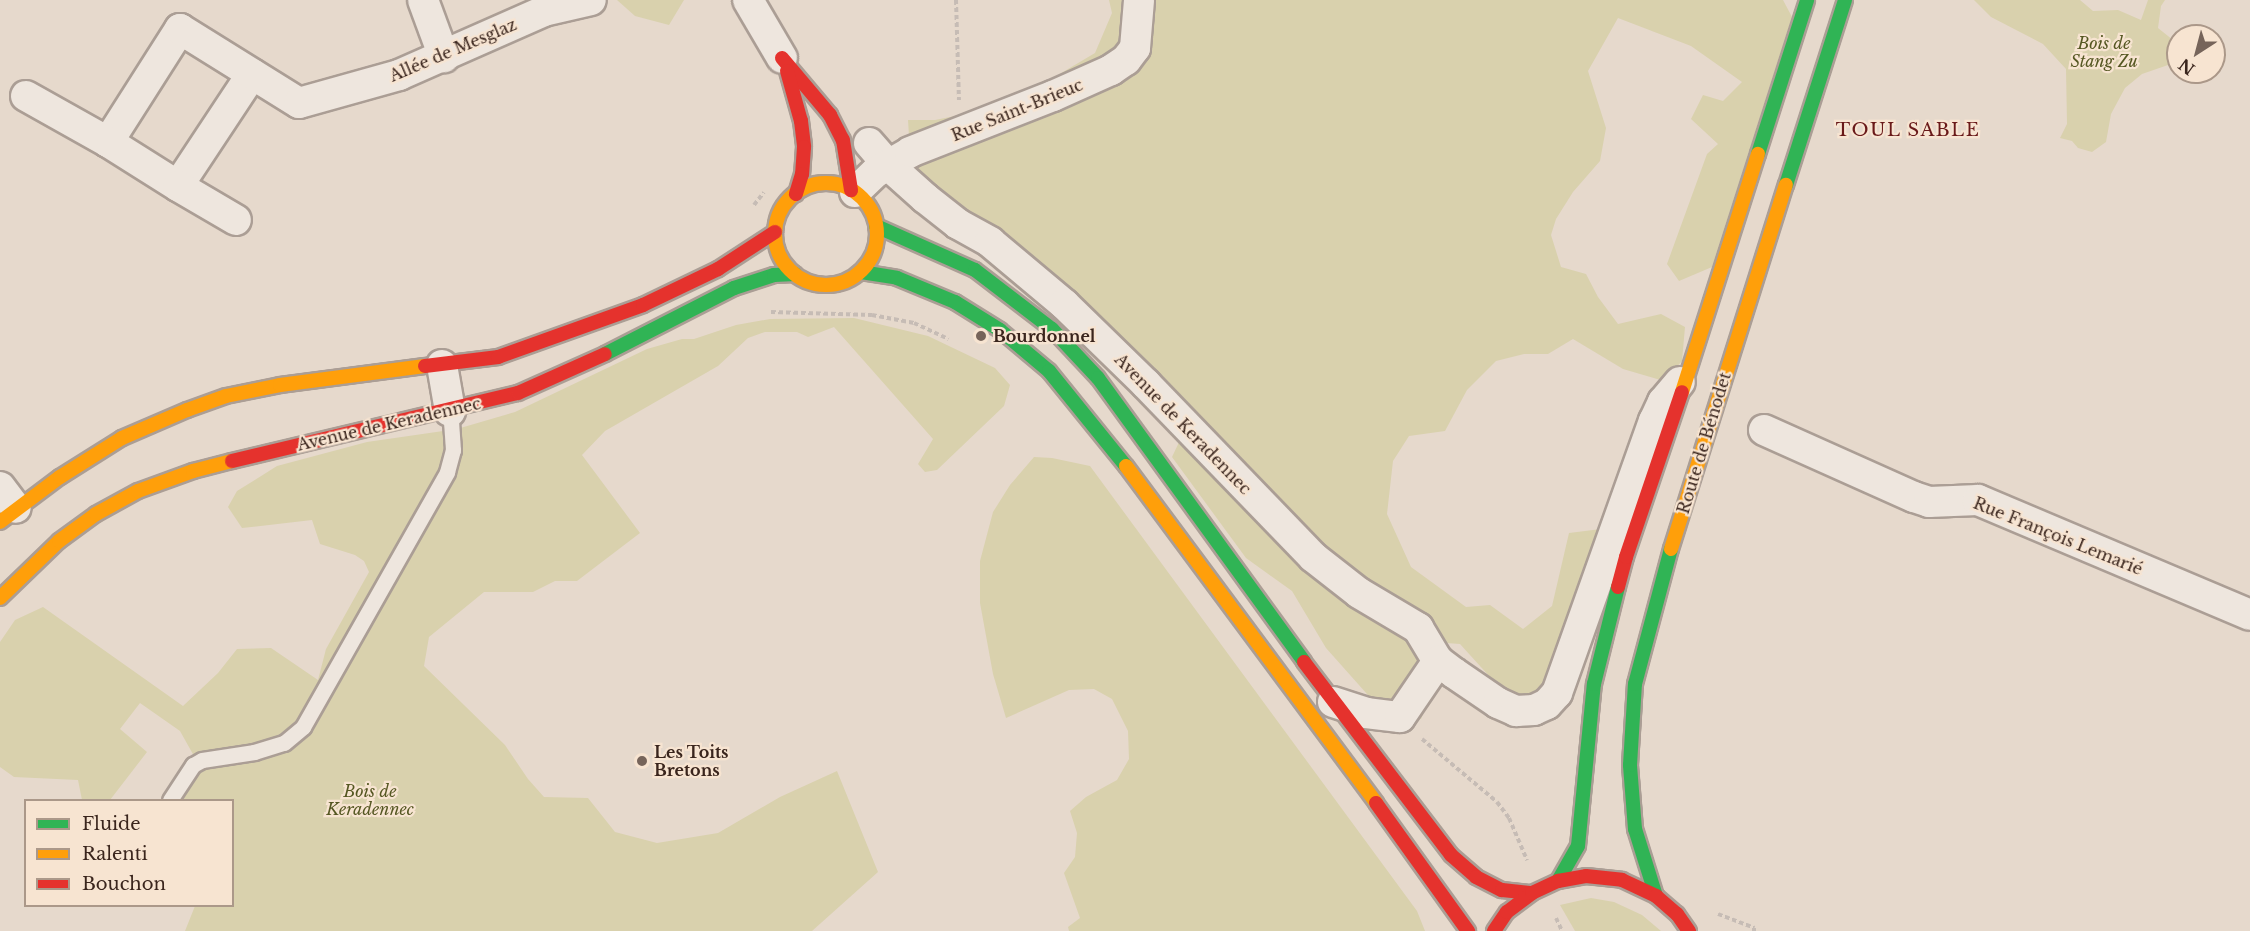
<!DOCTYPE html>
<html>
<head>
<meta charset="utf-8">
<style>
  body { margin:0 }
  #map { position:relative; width:2250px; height:931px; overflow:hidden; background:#e6d9cc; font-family:"Libre Baskerville",serif }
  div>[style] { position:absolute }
  .green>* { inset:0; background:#d9d1ad }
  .path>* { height:4px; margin-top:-2px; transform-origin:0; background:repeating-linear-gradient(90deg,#c6bcb5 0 4.5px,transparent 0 7.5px) }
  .roads { filter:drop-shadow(2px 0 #ab9e95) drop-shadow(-2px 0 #ab9e95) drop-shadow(0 2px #ab9e95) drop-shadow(0 -2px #ab9e95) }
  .lane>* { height:15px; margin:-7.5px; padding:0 7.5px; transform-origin:7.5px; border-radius:7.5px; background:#eee6de }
  .street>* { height:30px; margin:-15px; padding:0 15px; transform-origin:15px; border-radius:15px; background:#eee6de }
  .fast>* { height:14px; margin:-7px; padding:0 7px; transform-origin:7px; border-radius:7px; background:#30b455 }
  .slow>* { height:14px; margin:-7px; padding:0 7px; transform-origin:7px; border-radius:7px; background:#ff9f0a }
  .slow>.ring { margin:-7px; padding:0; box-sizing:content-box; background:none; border:14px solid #ff9f0a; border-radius:50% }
  .jam>* { height:14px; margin:-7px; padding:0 7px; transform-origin:7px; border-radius:7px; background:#e5322d }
  .dots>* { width:16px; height:16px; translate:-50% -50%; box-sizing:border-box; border:3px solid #f7e4d1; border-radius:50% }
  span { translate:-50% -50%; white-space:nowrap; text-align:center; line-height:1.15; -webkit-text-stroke:4.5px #f7e4d1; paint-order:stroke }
  .park-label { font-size:16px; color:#555722; font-style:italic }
  .street-label { font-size:16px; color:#3a251d }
  .poi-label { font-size:16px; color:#3a251d; font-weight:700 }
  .left { translate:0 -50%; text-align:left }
  .neighbourhood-label { font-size:18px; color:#691919; letter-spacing:1.5px }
  .legend { position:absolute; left:24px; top:799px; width:210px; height:108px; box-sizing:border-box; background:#f7e4d1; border:2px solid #ab9889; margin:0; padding:8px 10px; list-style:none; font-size:18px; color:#3a251d }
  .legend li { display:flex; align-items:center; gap:12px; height:30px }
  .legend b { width:30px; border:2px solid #ab9889 }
  .north { position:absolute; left:2166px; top:24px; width:60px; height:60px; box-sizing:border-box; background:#f7e4d1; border:2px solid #ab9889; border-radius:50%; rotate:216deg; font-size:16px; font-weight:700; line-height:24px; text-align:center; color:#3a251d }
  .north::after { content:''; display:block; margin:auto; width:21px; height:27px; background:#76645a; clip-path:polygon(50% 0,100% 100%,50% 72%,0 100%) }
</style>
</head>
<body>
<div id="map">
  <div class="green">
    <i style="clip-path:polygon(617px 0,684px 0,669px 25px,635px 16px)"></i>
    <i style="clip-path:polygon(1109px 0,1783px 0,1792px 17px,1712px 267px,1679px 281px,1667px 264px,1707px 154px,1718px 144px,1691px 119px,1703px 95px,1723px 101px,1742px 82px,1691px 46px,1618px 18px,1588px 71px,1606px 128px,1600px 161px,1573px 192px,1556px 219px,1551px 235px,1561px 267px,1586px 274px,1598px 297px,1618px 324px,1661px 314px,1685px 327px,1682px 361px,1664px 381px,1623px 369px,1573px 339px,1548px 354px,1524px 354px,1496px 361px,1467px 390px,1445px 431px,1409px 436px,1393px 461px,1387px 514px,1411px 567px,1466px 607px,1490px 605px,1523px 629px,1552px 606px,1569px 533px,1601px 529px,1553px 688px,1519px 696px,1490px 677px,1460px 644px,1419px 641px,1433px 688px,1421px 719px,1375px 703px,1326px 648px,1292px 591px,1246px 558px,1172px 457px,1182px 436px,1176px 409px,976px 249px,942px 231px,938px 202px,916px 173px,910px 152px,908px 120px,935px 120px,980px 111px,1036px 88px,1095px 53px,1112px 13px)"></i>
    <i style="clip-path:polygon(1974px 0,2080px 0,2093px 11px,2118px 10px,2141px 20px,2148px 0,2165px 0,2161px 6px,2158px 28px,2173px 40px,2168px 65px,2142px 74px,2125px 88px,2111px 114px,2106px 142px,2092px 152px,2078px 148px,2072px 141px,2060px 138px,2067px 124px,2066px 69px,2043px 44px,1991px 17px)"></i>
    <i style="clip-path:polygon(854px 318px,928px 336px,995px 368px,1010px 385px,1004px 406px,937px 470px,925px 472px,918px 464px,933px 439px,834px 327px,808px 337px,797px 332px,765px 332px,748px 338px,718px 366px,605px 431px,582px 455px,640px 533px,577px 581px,555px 581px,533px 592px,484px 592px,429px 637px,424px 666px,505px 745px,528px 779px,544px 797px,588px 798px,615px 832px,657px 843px,718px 833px,780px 797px,837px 771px,878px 872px,812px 931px,185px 931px,195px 906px,232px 906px,232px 800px,181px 800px,194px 756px,180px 731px,140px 703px,120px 729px,147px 752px,110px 800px,82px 800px,78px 780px,14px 777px,0 767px,0 642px,15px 620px,43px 607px,183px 706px,218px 673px,237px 649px,271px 648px,318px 680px,326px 649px,369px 572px,364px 561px,355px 555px,320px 544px,312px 520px,242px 528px,228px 507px,237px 491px,277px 466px,367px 442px,457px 429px,515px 412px,647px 349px,682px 339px,694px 339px,736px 325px,770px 319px)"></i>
    <i style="clip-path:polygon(1034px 457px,1052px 458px,1090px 466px,1417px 911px,1425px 931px,1069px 931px,1068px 927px,1080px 918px,1064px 873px,1075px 857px,1077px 833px,1070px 811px,1086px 797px,1117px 780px,1129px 759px,1128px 731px,1112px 699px,1094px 689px,1069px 690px,1006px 718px,993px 674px,980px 603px,980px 561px,993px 512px,1010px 485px)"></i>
    <i style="clip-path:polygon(1591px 898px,1614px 902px,1642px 915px,1661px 931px,1575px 931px,1560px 905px)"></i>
  </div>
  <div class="path">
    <i style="left:956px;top:0;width:100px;rotate:88.3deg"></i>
    <i style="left:754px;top:205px;width:16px;rotate:-52deg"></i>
    <i style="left:771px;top:312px;width:101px;rotate:1.7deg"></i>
    <i style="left:872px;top:315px;width:43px;rotate:10.8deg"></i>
    <i style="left:914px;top:323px;width:38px;rotate:25deg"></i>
    <i style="left:1422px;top:739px;width:98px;rotate:40deg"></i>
    <i style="left:1497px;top:802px;width:20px;rotate:53deg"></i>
    <i style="left:1509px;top:818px;width:46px;rotate:66.8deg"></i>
    <i style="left:1718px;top:914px;width:39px;rotate:21deg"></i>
    <i style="left:1754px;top:928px;width:3px;rotate:90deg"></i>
    <i style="left:1556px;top:918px;width:14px;rotate:65deg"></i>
  </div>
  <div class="roads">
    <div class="lane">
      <i style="left:170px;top:800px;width:42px;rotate:-56.7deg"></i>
      <i style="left:193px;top:765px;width:10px;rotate:-29deg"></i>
      <i style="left:202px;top:760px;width:53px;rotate:-8.7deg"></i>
      <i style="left:254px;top:752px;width:31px;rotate:-17deg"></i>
      <i style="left:284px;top:743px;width:25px;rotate:-40deg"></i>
      <i style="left:303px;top:727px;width:293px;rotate:-60.5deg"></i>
      <i style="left:447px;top:472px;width:23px;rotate:-75deg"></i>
      <i style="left:453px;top:450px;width:39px;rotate:-94deg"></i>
    </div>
    <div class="street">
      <i style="left:423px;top:0;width:61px;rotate:69.8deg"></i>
      <i style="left:748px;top:0;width:67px;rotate:59.6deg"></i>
      <i style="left:252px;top:74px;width:134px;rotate:123.5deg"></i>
      <i style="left:178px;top:186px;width:83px;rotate:-147.8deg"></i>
      <i style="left:108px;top:142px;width:134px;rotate:-57.5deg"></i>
      <i style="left:180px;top:29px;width:140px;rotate:31.9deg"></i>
      <i style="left:299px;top:103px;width:104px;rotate:-15.6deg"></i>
      <i style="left:399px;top:75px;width:158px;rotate:-23.8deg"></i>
      <i style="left:544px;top:11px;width:48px;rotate:-13.2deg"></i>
      <i style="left:26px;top:96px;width:94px;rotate:29.3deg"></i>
      <i style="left:869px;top:143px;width:28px;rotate:49deg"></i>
      <i style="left:887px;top:164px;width:51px;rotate:41.8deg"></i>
      <i style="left:925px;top:198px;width:42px;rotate:38.2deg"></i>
      <i style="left:958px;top:224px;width:37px;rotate:29deg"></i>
      <i style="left:990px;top:242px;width:97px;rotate:40deg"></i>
      <i style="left:1064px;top:304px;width:115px;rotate:44.3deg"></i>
      <i style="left:1146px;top:384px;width:240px;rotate:46deg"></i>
      <i style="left:1313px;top:557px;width:58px;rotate:38deg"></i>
      <i style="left:1359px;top:593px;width:69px;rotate:30.7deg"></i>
      <i style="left:1418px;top:628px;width:39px;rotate:59deg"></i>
      <i style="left:1438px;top:661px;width:20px;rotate:37deg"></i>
      <i style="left:1454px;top:673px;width:53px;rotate:34.3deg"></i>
      <i style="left:1498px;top:703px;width:20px;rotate:24deg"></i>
      <i style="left:1516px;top:711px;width:18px;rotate:-3deg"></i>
      <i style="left:1534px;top:710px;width:14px;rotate:-25deg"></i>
      <i style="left:1547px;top:704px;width:15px;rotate:-48deg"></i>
      <i style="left:1557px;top:693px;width:289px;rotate:-70.4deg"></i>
      <i style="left:1654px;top:421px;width:21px;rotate:-65deg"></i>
      <i style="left:1663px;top:402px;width:26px;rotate:-50deg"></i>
      <i style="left:178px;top:186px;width:67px;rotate:30.4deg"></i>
      <i style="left:855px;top:192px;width:29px;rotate:-44deg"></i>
      <i style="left:876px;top:172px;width:39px;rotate:-30deg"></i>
      <i style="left:910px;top:152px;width:154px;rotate:-21.4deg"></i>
      <i style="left:1053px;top:96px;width:64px;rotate:-24.1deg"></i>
      <i style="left:1111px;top:70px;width:18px;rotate:-34deg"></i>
      <i style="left:1126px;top:60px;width:15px;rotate:-53deg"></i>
      <i style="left:1135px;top:48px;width:48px;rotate:-85.2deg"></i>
      <i style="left:442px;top:365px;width:47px;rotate:80.1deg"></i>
      <i style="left:1764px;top:430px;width:164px;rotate:24.1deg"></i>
      <i style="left:1914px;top:497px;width:16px;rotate:18deg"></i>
      <i style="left:1929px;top:502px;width:49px;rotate:-2.3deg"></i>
      <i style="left:1978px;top:500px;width:295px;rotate:22.9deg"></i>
      <i style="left:0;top:487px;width:26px;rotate:53deg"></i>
      <i style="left:1333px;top:702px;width:35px;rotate:18deg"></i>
      <i style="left:1366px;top:713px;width:34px;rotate:7deg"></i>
      <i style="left:1400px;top:717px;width:68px;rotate:-55.8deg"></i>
    </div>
    <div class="fast">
      <i style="left:1758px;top:154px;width:162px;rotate:-72.3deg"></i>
      <i style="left:1786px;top:185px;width:194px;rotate:-72.3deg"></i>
      <i style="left:876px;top:226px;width:108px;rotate:24deg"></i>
      <i style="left:975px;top:270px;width:97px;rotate:37.5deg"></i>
      <i style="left:1052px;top:329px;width:67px;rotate:46.8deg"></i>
      <i style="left:1098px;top:378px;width:351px;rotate:54deg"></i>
      <i style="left:861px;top:272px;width:36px;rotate:9deg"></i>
      <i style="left:897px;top:278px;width:63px;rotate:22.5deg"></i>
      <i style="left:955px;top:302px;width:53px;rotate:31.9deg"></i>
      <i style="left:1000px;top:330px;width:64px;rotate:39.9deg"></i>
      <i style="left:1049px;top:371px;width:122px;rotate:51deg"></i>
      <i style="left:605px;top:354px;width:145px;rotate:-27.1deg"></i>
      <i style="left:734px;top:288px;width:42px;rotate:-18deg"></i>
      <i style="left:774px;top:275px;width:21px;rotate:-3deg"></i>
      <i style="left:1558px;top:881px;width:40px;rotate:-60.3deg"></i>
      <i style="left:1578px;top:846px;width:163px;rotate:-84.4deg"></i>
      <i style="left:1594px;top:684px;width:100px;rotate:-76.1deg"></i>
      <i style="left:1656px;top:896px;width:70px;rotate:-107.4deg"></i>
      <i style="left:1635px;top:829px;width:64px;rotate:-94.5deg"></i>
      <i style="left:1630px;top:765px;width:81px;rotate:-86.5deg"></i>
      <i style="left:1635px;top:684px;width:140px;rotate:-75.1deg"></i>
    </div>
    <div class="slow">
      <i class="ring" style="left:775px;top:183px;width:88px;height:88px"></i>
      <i style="left:1682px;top:392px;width:250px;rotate:-72.3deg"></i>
      <i style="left:1126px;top:466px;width:420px;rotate:53.4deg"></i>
      <i style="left:0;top:522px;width:75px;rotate:-36.9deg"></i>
      <i style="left:60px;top:477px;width:73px;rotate:-32.2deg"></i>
      <i style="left:122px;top:438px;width:71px;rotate:-23.3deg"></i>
      <i style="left:187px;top:410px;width:41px;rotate:-19.7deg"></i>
      <i style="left:226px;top:396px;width:55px;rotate:-11.5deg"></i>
      <i style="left:280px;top:385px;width:146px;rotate:-7.5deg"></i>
      <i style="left:1671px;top:549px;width:382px;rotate:-72.5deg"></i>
      <i style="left:0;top:598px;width:82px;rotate:-44deg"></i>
      <i style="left:59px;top:541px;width:46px;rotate:-36.1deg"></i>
      <i style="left:96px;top:514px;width:48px;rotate:-28.7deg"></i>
      <i style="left:138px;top:491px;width:59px;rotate:-20deg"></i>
      <i style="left:193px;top:471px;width:40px;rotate:-14.4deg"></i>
    </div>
    <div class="jam">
      <i style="left:782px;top:58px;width:75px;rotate:49.9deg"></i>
      <i style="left:830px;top:115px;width:28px;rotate:63deg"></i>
      <i style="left:843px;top:140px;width:51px;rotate:80.9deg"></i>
      <i style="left:787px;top:71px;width:52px;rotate:74.4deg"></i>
      <i style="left:801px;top:121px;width:26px;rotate:83deg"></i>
      <i style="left:804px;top:147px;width:27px;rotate:94deg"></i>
      <i style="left:802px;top:174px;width:21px;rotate:107deg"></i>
      <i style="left:425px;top:366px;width:74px;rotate:-7deg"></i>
      <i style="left:498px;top:357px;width:154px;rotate:-19.7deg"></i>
      <i style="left:643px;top:305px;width:83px;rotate:-25.6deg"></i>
      <i style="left:718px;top:269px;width:68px;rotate:-33deg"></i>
      <i style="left:232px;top:461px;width:294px;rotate:-13.4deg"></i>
      <i style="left:518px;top:393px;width:95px;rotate:-24.1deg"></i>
      <i style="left:1618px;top:587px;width:31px;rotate:-75deg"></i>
      <i style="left:1626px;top:557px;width:174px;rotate:-71.3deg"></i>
      <i style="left:1304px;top:662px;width:243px;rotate:52.7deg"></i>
      <i style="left:1451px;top:855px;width:33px;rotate:41deg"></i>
      <i style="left:1476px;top:877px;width:29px;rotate:27deg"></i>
      <i style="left:1502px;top:890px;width:30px;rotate:6deg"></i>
      <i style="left:1376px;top:803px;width:158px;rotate:54.3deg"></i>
      <i style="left:1494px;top:931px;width:23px;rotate:-56deg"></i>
      <i style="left:1507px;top:912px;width:31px;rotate:-37deg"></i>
      <i style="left:1532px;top:893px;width:29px;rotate:-25deg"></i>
      <i style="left:1558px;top:881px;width:28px;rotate:-10deg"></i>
      <i style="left:1586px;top:876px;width:36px;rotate:6deg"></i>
      <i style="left:1622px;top:880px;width:38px;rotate:25deg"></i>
      <i style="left:1656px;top:896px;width:28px;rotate:41deg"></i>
      <i style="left:1677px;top:914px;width:21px;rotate:55deg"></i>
    </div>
  </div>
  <div class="dots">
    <i style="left:981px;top:336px;background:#76645a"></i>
    <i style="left:642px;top:761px;background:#76645a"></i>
  </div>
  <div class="park-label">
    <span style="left:2104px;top:52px">Bois de<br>Stang Zu</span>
    <span style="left:370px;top:800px">Bois de<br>Keradennec</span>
  </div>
  <div class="street-label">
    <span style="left:453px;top:50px;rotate:-23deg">Allée de Mesglaz</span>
    <span style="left:1017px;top:110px;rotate:-22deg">Rue Saint-Brieuc</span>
    <span style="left:389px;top:424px;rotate:-13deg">Avenue de Keradennec</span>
    <span style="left:1183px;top:424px;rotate:46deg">Avenue de Keradennec</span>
    <span style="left:1704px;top:443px;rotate:-73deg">Route de Bénodet</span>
    <span style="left:2058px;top:536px;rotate:22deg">Rue François Lemarié</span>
  </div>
  <div class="poi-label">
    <span class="left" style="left:993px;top:336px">Bourdonnel</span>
    <span class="left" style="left:654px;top:761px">Les Toits<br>Bretons</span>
  </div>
  <div class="neighbourhood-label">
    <span style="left:1908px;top:130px">TOUL SABLE</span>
  </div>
  <ul class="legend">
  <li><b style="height:8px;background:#30b455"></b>Fluide</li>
  <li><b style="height:8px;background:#ff9f0a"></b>Ralenti</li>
  <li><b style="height:8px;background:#e5322d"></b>Bouchon</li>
  </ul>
  <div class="north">N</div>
</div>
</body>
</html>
